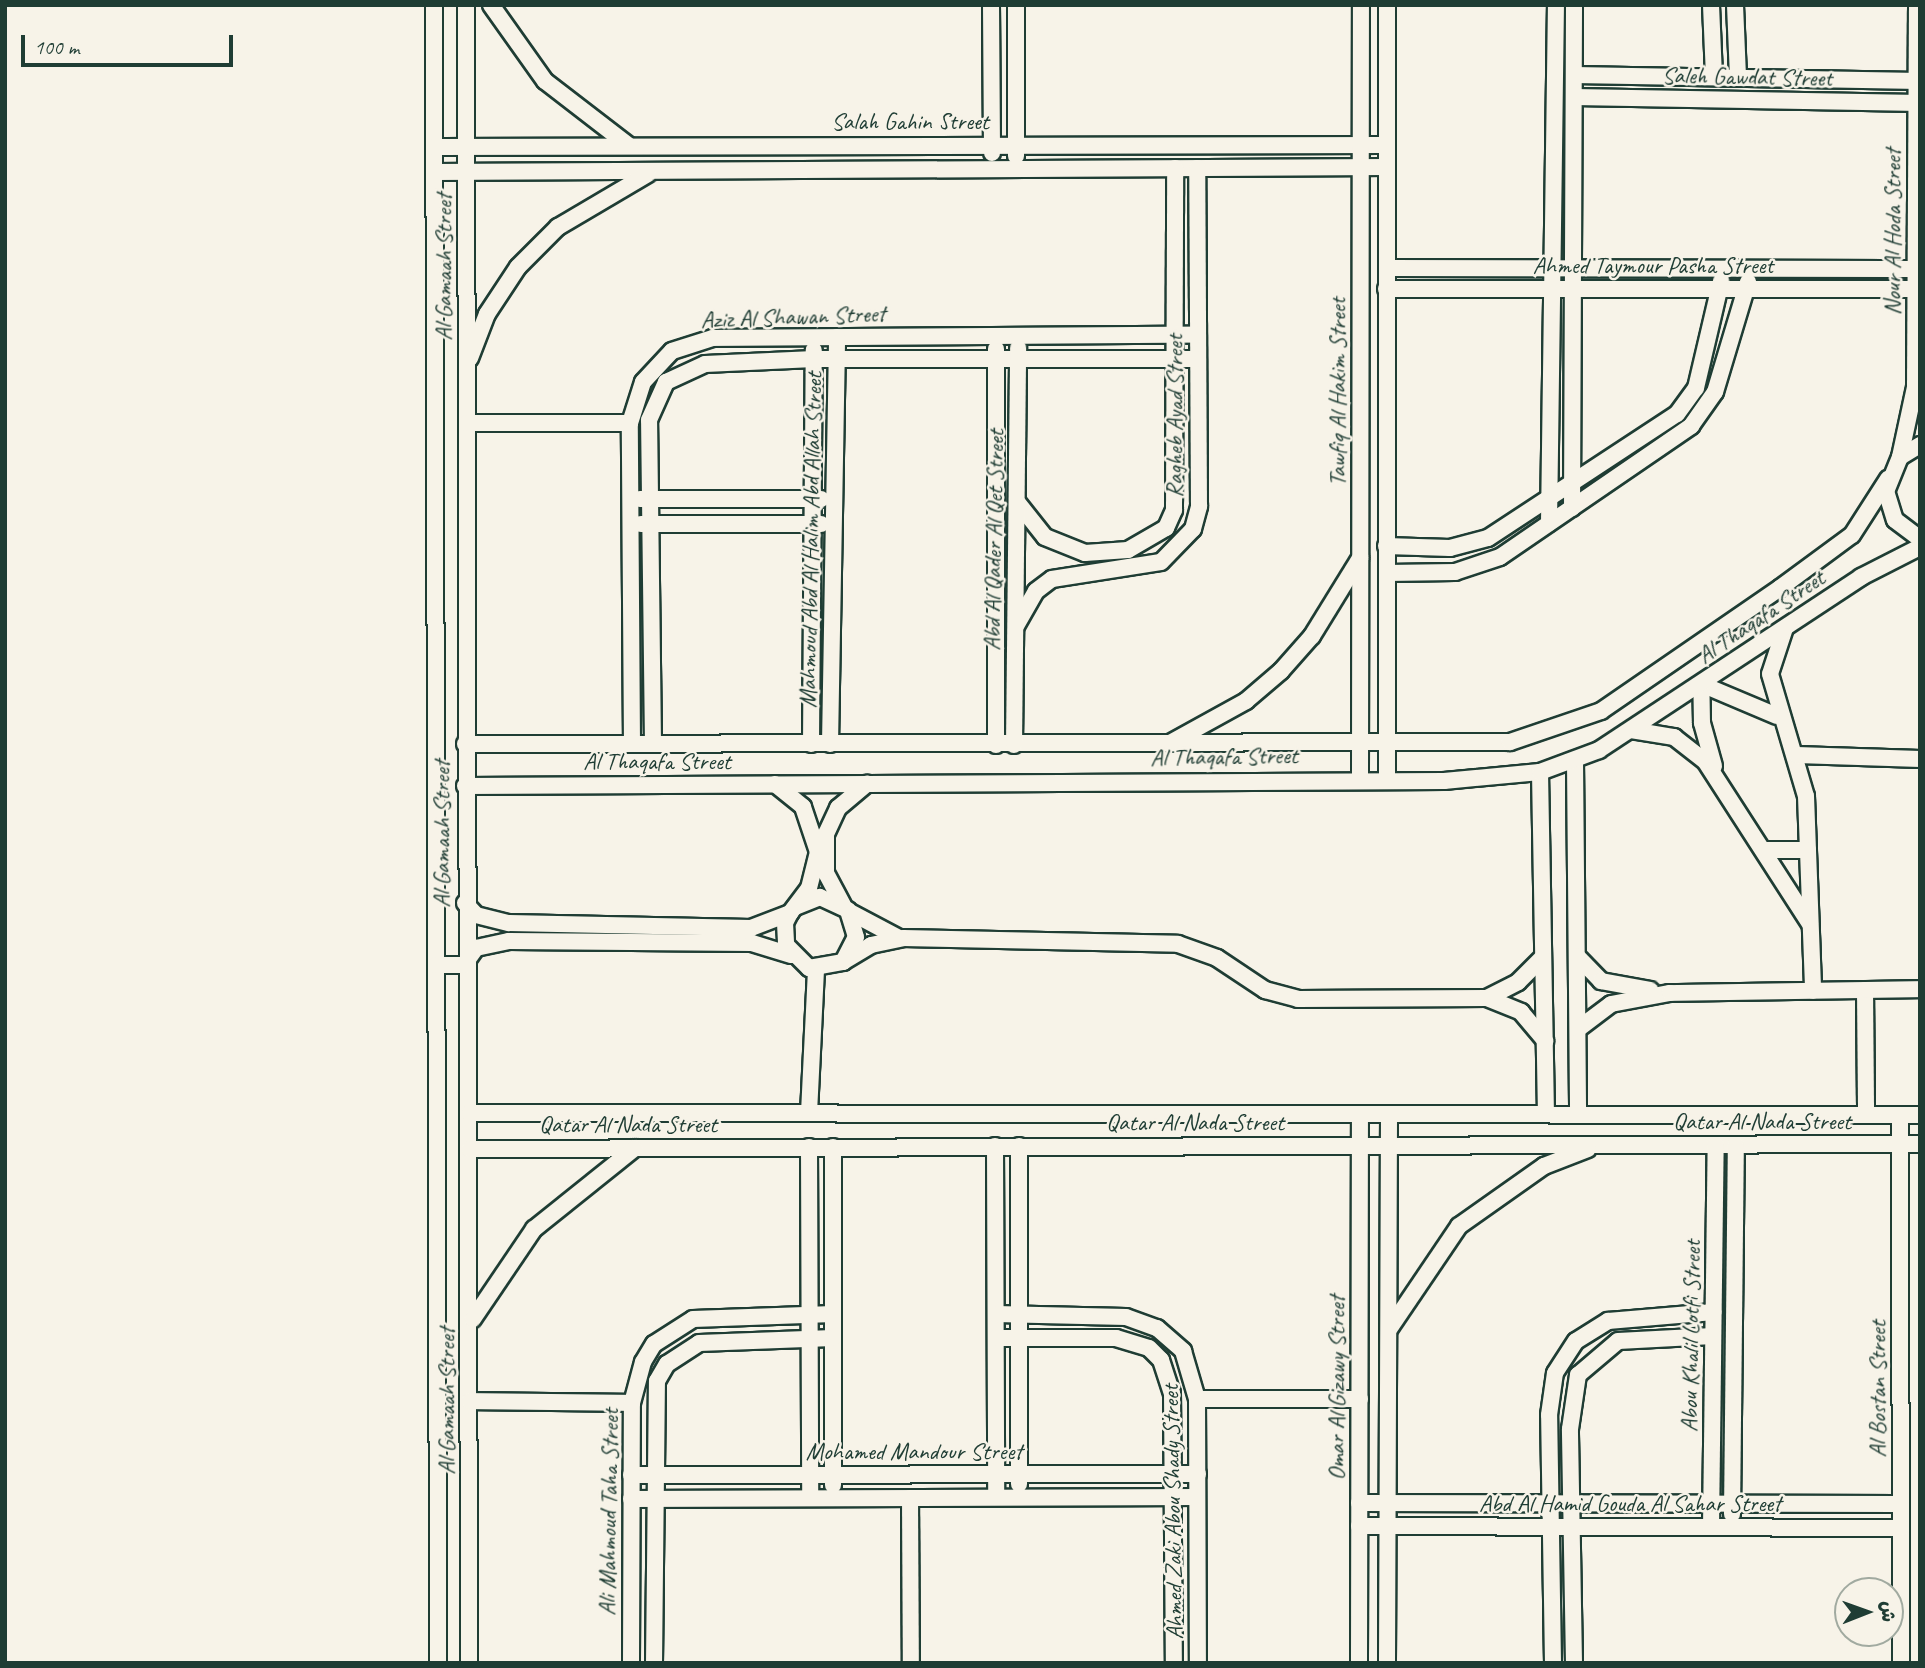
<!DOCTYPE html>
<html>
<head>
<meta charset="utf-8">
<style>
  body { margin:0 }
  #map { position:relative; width:1925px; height:1668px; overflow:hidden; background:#f7f3e8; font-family:Caveat,"Playpen Sans Arabic",sans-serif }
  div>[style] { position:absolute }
  .roads { filter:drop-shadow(2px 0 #1f3d34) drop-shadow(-2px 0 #1f3d34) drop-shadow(0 2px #1f3d34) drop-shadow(0 -2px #1f3d34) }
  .minor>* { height:16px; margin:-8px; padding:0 8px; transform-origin:8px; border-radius:8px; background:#f7f3e8 }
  span { translate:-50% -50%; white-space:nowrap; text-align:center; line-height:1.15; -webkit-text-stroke:5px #f7f3e8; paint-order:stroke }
  .street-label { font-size:24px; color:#1f3d34 }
  .frame { position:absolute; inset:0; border:7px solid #1f3d34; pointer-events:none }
  .north { position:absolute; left:1834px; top:1577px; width:70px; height:70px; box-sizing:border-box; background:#f7f3e8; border:2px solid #a1aaa0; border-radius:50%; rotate:89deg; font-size:19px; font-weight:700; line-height:28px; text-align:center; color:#1f3d34 }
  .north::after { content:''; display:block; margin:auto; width:24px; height:32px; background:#1f3d34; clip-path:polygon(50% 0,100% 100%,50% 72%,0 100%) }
  .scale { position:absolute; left:21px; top:35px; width:212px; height:32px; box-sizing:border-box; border:4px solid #1f3d34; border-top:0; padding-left:9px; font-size:21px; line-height:24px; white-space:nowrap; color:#1f3d34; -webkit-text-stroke:5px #f7f3e8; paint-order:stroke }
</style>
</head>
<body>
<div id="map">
  <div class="roads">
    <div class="minor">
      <i style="left:434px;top:5px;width:1658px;rotate:89.86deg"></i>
      <i style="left:466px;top:5px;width:1658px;rotate:89.9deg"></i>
      <i style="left:491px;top:5px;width:93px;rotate:54.6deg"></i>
      <i style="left:545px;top:81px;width:105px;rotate:37.6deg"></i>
      <i style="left:991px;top:5px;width:148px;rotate:89.6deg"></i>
      <i style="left:1016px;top:5px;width:151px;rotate:90deg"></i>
      <i style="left:1711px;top:5px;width:72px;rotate:87.6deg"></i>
      <i style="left:1735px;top:5px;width:73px;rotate:87.6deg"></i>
      <i style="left:1574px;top:75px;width:346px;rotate:1deg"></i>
      <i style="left:1574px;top:97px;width:346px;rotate:1deg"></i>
      <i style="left:435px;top:147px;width:951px;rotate:-0.12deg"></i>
      <i style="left:435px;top:172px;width:951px;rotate:-0.3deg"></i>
      <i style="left:1387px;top:268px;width:533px;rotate:0.11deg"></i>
      <i style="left:1386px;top:289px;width:534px"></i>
      <i style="left:996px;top:349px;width:396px;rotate:90deg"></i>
      <i style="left:470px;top:358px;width:47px;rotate:-68.9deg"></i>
      <i style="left:487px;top:314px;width:56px;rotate:-56.6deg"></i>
      <i style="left:518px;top:267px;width:57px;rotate:-45deg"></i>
      <i style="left:558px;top:227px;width:104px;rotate:-30.5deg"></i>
      <i style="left:467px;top:423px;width:163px"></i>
      <i style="left:1920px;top:445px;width:23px;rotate:149deg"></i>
      <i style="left:1900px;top:457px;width:37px;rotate:112deg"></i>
      <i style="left:1886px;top:491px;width:30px;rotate:73deg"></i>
      <i style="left:1895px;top:520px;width:31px;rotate:37deg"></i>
      <i style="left:1900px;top:457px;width:72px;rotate:-77.9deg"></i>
      <i style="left:1915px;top:387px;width:382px;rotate:-89.7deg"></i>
      <i style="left:640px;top:499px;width:181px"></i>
      <i style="left:1018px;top:503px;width:43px;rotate:51.5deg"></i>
      <i style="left:1045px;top:537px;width:43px;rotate:21.8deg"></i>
      <i style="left:1085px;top:553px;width:43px;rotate:-4deg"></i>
      <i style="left:1128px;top:550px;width:44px;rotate:-30.1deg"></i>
      <i style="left:1166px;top:528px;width:20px;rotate:-66deg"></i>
      <i style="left:1174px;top:510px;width:342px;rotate:-89.8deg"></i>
      <i style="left:1572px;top:508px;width:503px;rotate:-89.77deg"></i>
      <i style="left:1549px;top:523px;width:518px;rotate:-89.23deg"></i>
      <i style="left:641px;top:524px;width:180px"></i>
      <i style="left:1386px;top:546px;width:64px;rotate:1.8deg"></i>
      <i style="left:1450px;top:548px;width:39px;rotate:-15deg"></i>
      <i style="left:1488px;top:538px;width:226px;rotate:-33.3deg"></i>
      <i style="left:1677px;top:414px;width:32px;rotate:-54deg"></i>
      <i style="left:1696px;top:388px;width:110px;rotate:-76.8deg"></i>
      <i style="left:1387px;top:573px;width:68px;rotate:-0.8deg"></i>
      <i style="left:1455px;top:572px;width:47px;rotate:-18.4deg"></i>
      <i style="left:1500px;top:557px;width:232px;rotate:-34.4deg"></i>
      <i style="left:1691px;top:426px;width:42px;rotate:-54.8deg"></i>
      <i style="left:1715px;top:392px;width:115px;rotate:-73.3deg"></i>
      <i style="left:1016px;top:626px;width:40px;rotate:-60.3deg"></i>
      <i style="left:1036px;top:591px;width:20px;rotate:-37deg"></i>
      <i style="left:1052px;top:579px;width:110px;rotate:-8.9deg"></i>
      <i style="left:1161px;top:562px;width:46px;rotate:-45.9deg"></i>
      <i style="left:1193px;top:529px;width:24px;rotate:-75deg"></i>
      <i style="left:1199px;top:506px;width:338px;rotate:-90.3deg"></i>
      <i style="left:1785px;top:628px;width:48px;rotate:108.1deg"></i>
      <i style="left:1770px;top:674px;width:127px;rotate:73.6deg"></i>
      <i style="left:1806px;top:796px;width:195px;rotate:87.9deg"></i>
      <i style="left:1631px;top:730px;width:44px;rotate:9.2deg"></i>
      <i style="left:1674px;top:737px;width:39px;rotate:38deg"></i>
      <i style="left:1705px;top:761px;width:194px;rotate:57.2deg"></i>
      <i style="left:653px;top:743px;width:323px;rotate:-90.7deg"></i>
      <i style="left:649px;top:420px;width:42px;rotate:-65.9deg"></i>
      <i style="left:666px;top:382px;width:43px;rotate:-24.8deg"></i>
      <i style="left:705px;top:364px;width:109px;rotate:-2.6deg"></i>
      <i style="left:814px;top:359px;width:384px"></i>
      <i style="left:1170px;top:743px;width:87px;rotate:-28.9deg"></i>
      <i style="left:1246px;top:701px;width:46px;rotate:-40.6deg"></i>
      <i style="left:1281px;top:671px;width:47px;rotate:-48.5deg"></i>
      <i style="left:1312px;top:636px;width:92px;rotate:-58.4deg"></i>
      <i style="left:465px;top:744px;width:1045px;rotate:-0.11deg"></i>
      <i style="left:1510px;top:742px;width:96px;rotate:-18.8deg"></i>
      <i style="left:1601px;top:711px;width:217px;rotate:-34.5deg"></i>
      <i style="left:1780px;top:588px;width:89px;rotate:-36.4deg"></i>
      <i style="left:1852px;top:535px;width:67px;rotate:-57.3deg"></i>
      <i style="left:632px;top:744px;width:321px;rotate:-90.4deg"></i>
      <i style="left:630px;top:423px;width:43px;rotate:-72.4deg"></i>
      <i style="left:643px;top:382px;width:42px;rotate:-46.9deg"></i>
      <i style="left:672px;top:351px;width:43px;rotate:-17.6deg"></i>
      <i style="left:713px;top:338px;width:485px;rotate:-0.4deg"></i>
      <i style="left:811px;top:744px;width:394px;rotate:-89.6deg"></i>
      <i style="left:830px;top:744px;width:407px;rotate:-89deg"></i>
      <i style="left:1014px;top:745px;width:397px;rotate:-89.4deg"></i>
      <i style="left:1797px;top:755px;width:123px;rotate:1.9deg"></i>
      <i style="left:1575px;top:761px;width:353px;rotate:89.5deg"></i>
      <i style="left:1714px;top:766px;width:45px;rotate:-105.6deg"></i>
      <i style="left:1702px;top:723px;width:39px;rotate:-91deg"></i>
      <i style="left:1701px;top:684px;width:82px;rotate:22.8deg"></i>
      <i style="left:1540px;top:772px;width:342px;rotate:89deg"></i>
      <i style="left:1360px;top:779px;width:774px;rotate:-89.93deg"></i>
      <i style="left:1387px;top:779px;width:774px;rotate:-90deg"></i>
      <i style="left:775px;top:784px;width:36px;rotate:39deg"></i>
      <i style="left:803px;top:807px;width:47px;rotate:71.6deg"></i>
      <i style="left:818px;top:852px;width:37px;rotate:104deg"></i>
      <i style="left:809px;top:888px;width:31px;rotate:127deg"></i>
      <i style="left:790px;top:913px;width:11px;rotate:117deg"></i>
      <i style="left:785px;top:923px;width:22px;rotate:87deg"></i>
      <i style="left:786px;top:945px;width:33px;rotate:45deg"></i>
      <i style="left:809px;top:968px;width:35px;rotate:-10deg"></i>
      <i style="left:843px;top:962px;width:28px;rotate:-63deg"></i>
      <i style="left:856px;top:937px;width:28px;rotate:-107deg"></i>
      <i style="left:848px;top:910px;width:31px;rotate:-155deg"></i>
      <i style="left:820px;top:897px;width:27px;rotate:158deg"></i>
      <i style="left:465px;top:786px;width:979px;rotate:-0.29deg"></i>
      <i style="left:1444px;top:781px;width:96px;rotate:-5.4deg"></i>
      <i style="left:1540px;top:772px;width:63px;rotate:-20.4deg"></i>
      <i style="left:1599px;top:750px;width:314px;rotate:-33.4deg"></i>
      <i style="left:1861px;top:577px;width:66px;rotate:-27deg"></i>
      <i style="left:1763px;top:850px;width:45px"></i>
      <i style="left:465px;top:903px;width:16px;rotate:47deg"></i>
      <i style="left:476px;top:915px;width:34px;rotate:14deg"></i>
      <i style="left:509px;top:923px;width:242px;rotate:1.2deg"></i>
      <i style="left:751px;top:928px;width:42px;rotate:-21deg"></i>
      <i style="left:843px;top:905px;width:36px;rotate:-118deg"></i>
      <i style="left:826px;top:873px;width:39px;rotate:-90deg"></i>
      <i style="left:826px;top:834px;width:29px;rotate:-65deg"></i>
      <i style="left:838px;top:808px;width:38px;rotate:-40deg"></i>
      <i style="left:850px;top:912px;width:53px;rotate:28deg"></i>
      <i style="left:1577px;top:956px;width:35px;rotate:46deg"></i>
      <i style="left:1601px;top:981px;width:50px;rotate:10.4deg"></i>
      <i style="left:843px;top:962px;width:33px;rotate:-31deg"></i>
      <i style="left:871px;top:945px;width:33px;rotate:-12deg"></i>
      <i style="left:903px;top:938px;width:275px;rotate:1.2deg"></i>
      <i style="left:1178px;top:944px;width:41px;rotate:19.7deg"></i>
      <i style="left:1217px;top:958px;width:58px;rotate:33.7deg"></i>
      <i style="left:1265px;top:990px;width:34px;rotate:15deg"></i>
      <i style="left:1298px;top:999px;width:189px;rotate:-0.3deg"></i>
      <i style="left:1487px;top:998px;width:37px;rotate:22deg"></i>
      <i style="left:1521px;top:1012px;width:38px;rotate:50deg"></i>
      <i style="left:436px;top:965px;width:28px"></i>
      <i style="left:464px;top:965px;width:21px;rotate:-55deg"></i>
      <i style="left:476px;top:948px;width:34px;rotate:-12deg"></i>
      <i style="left:509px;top:941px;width:243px;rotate:0.5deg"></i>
      <i style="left:752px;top:943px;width:41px;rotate:17.1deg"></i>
      <i style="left:1865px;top:990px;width:125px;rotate:89.5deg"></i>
      <i style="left:1487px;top:998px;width:35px;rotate:-27deg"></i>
      <i style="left:1518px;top:982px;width:35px;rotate:-45deg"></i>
      <i style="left:1578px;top:1029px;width:41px;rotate:-37.1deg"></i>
      <i style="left:1611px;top:1004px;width:60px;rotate:-10.6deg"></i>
      <i style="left:1670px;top:993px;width:250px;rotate:-0.9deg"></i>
      <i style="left:470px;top:1113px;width:1450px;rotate:0.08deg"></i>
      <i style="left:809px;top:1113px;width:144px;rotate:-87.2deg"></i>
      <i style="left:1900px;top:1115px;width:548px;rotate:89.9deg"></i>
      <i style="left:995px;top:1146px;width:351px;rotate:89.8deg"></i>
      <i style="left:1019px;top:1146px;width:338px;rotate:90deg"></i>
      <i style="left:809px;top:1147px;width:351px;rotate:89.8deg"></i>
      <i style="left:470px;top:1149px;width:1450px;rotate:-0.2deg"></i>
      <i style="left:996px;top:1314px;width:130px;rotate:1.3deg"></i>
      <i style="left:1126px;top:1317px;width:33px;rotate:20deg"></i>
      <i style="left:1157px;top:1328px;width:35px;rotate:41deg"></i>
      <i style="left:1183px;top:1351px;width:50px;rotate:73.7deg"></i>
      <i style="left:1197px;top:1399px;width:264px;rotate:89.8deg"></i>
      <i style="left:473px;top:1319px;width:109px;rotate:-55.9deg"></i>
      <i style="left:534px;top:1229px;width:129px;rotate:-38.7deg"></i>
      <i style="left:1390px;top:1328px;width:123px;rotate:-55.9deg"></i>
      <i style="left:1459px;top:1226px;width:104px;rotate:-35.2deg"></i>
      <i style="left:1544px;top:1166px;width:47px;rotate:-21.1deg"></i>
      <i style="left:996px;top:1338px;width:120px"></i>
      <i style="left:1116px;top:1338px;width:34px;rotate:17deg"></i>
      <i style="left:1149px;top:1348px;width:17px;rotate:45deg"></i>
      <i style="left:1161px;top:1360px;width:35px;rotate:72deg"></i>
      <i style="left:1172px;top:1393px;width:270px;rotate:89.6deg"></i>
      <i style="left:1197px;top:1399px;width:163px"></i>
      <i style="left:470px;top:1401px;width:162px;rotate:0.7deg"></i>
      <i style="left:631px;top:1475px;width:567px;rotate:-0.1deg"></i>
      <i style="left:833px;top:1485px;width:338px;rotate:-90deg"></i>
      <i style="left:910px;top:1498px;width:165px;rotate:89.7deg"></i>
      <i style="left:631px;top:1499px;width:566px;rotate:-0.2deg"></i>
      <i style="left:1359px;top:1503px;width:542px;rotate:0.11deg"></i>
      <i style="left:1732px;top:1514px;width:369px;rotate:-89.4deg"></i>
      <i style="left:1359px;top:1526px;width:542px;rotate:0.21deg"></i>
      <i style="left:1711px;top:1527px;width:382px;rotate:-89.3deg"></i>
      <i style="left:631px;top:1663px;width:260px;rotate:-89.8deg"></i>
      <i style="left:632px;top:1403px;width:42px;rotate:-75deg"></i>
      <i style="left:643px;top:1362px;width:21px;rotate:-59deg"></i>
      <i style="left:654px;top:1344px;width:46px;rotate:-32.7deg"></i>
      <i style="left:693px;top:1319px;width:140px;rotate:-2deg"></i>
      <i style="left:654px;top:1663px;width:282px;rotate:-89.4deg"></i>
      <i style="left:657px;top:1381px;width:20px;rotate:-60deg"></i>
      <i style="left:667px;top:1364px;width:38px;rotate:-33deg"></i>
      <i style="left:699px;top:1343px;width:134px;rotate:-2.1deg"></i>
      <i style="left:1359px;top:1663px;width:549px;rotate:-89.9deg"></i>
      <i style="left:1387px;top:1663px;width:549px;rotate:-89.79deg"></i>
      <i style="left:1553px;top:1663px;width:248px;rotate:-90.9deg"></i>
      <i style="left:1549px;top:1415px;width:42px;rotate:-81.9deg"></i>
      <i style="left:1555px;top:1373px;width:38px;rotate:-57deg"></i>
      <i style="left:1576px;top:1341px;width:38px;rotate:-32deg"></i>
      <i style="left:1608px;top:1321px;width:106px;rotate:-4.9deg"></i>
      <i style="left:1574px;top:1663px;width:234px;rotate:-91deg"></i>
      <i style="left:1570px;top:1429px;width:55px;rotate:-81.6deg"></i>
      <i style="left:1578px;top:1375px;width:52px;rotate:-40.4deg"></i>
      <i style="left:1618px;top:1341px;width:95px;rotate:-3deg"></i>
    </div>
  </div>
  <div class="street-label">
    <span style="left:1747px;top:77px;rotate:1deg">Saleh Gawdat Street</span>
    <span style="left:910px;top:122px">Salah Gahin Street</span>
    <span style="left:1893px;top:232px;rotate:-90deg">Nour Al Hoda Street</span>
    <span style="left:1653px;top:266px">Ahmed Taymour Pasha Street</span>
    <span style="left:444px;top:267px;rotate:-90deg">Al Gamaah Street</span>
    <span style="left:793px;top:317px;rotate:-2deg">Aziz Al Shawan Street</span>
    <span style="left:1338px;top:392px;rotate:-90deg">Tawfiq Al Hakim Street</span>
    <span style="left:1175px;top:416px;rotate:-90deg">Ragheb Ayad Street</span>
    <span style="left:811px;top:540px;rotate:-89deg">Mahmoud Abd Al Halim Abd Allah Street</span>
    <span style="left:994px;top:540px;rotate:-89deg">Abd Al Qader Al Qet Street</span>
    <span style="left:1761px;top:617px;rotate:-34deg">Al Thaqafa Street</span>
    <span style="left:1224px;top:757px;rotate:-1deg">Al Thaqafa Street</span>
    <span style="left:657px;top:762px">Al Thaqafa Street</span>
    <span style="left:442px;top:834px;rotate:-90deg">Al Gamaah Street</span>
    <span style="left:1762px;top:1122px">Qatar Al Nada Street</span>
    <span style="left:1195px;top:1123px">Qatar Al Nada Street</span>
    <span style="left:628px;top:1125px">Qatar Al Nada Street</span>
    <span style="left:1691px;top:1336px;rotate:-89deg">Abou Khalil Lotfi Street</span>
    <span style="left:1337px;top:1388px;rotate:-90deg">Omar Al Gizawy Street</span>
    <span style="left:1878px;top:1389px;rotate:-90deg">Al Bostan Street</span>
    <span style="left:447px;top:1401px;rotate:-90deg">Al Gamaah Street</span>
    <span style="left:914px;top:1452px">Mohamed Mandour Street</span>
    <span style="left:1630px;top:1504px">Abd Al Hamid Gouda Al Sahar Street</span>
    <span style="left:609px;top:1512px;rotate:-89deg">Ali Mahmoud Taha Street</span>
    <span style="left:1173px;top:1512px;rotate:-91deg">Ahmed Zaki Abou Shady Street</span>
  </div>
  <div class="frame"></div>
  <div class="north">ش</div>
  <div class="scale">100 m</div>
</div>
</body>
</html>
